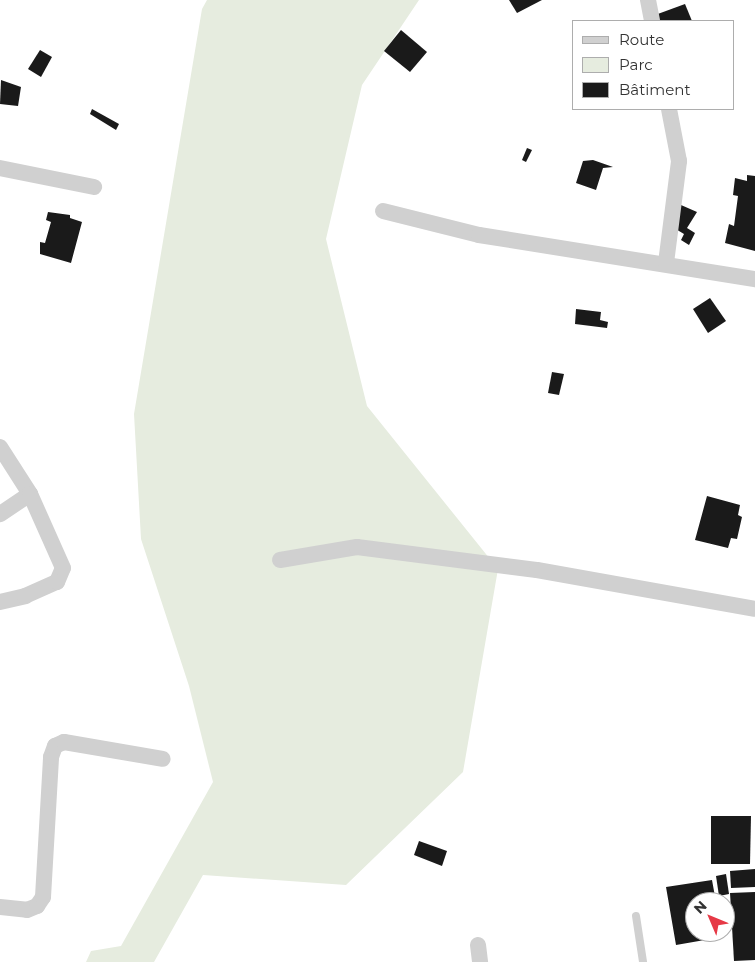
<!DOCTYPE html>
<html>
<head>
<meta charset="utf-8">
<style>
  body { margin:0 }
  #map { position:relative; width:755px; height:962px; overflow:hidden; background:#fff; font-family:Montserrat,sans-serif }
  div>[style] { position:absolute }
  .green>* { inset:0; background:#e6ecdf }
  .building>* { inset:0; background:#1a1a1a }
  .service>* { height:8px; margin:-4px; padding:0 4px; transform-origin:4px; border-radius:4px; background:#d0d0d0 }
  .minor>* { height:16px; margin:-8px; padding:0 8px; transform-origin:8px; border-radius:8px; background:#d0d0d0 }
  span { translate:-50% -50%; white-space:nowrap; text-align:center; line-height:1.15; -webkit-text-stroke:5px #fff; paint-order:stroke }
  .legend { position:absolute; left:572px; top:20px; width:162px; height:90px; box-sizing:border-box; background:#fff; border:1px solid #adadad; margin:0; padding:6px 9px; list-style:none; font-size:15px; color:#333 }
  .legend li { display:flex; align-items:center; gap:10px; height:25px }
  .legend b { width:25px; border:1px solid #adadad }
  .north { position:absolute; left:685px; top:892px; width:50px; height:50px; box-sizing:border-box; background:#fff; border:1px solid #adadad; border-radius:50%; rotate:315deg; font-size:14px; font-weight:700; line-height:20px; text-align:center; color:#333 }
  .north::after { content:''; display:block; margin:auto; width:18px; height:22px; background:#e63946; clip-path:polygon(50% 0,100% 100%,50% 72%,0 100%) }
</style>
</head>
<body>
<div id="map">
  <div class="green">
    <i style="clip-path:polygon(207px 0,419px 0,362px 85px,326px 239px,367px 406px,498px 569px,463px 772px,346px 885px,203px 875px,154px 962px,86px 962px,91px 951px,121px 946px,213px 782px,189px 686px,141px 539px,134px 414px,202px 9px)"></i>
  </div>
  <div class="building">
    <i style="clip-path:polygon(509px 0,542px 0,517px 13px)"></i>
    <i style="clip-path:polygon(685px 4px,692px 21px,657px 21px,655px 15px)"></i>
    <i style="clip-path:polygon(401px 30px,427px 52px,410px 72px,384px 51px)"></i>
    <i style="clip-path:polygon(40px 50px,52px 57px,41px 77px,28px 69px)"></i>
    <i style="clip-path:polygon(1px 80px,21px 87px,18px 106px,0 104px)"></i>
    <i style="clip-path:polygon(92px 109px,119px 124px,116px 130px,90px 114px)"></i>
    <i style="clip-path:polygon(527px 148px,532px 150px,526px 162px,522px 160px)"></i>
    <i style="clip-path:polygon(593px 160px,613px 167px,603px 168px,596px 190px,576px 183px,583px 161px)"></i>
    <i style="clip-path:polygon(747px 175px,755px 176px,755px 251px,725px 243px,729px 224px,734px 226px,738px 196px,733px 195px,735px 178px,747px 181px)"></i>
    <i style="clip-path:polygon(681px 205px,697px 212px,687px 228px,695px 233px,689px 245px,681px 240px,684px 234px,669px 225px)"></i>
    <i style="clip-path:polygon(48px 212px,70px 215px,70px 218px,82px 222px,71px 263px,40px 254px,40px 242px,45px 243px,51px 222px,46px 220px)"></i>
    <i style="clip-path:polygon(710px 298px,726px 321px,708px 333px,693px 309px)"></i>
    <i style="clip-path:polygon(576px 309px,601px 312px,600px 320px,608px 322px,607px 328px,575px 324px)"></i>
    <i style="clip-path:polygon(552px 372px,564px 374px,559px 395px,548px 393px)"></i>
    <i style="clip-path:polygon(707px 496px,740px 505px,738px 515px,742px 517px,737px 539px,731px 538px,728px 548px,695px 540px)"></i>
    <i style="clip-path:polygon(711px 816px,751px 816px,750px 864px,711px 864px)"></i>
    <i style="clip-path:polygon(419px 841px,447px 851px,442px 866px,414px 855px)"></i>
    <i style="clip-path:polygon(755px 869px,755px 887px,731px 888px,730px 871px)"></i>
    <i style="clip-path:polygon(726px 874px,729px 894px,719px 896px,716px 876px)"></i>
    <i style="clip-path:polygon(712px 880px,716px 902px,695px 902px,695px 932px,721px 932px,722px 937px,676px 945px,666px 887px)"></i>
    <i style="clip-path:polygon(755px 892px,755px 960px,734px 961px,730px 893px)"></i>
  </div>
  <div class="service">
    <i style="left:636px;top:916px;width:47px;rotate:81.3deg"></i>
  </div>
  <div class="minor">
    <i style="left:648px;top:0;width:21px;rotate:79deg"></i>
    <i style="left:0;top:168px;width:96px;rotate:11.4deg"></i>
    <i style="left:383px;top:211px;width:99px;rotate:14deg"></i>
    <i style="left:479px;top:235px;width:279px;rotate:9.1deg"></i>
    <i style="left:666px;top:263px;width:103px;rotate:-82.7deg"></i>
    <i style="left:679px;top:161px;width:53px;rotate:-100.9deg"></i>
    <i style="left:0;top:447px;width:56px;rotate:57.4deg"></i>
    <i style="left:30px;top:494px;width:36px;rotate:146deg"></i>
    <i style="left:280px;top:560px;width:78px;rotate:-9.6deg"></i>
    <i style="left:357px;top:547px;width:181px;rotate:7.3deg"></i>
    <i style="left:537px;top:570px;width:221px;rotate:10.1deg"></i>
    <i style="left:0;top:602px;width:26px;rotate:-13deg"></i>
    <i style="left:25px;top:596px;width:35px;rotate:-24deg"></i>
    <i style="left:57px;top:582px;width:15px;rotate:-67deg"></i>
    <i style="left:63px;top:568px;width:81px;rotate:-114deg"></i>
    <i style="left:0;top:907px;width:27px;rotate:6deg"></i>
    <i style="left:27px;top:910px;width:11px;rotate:-22deg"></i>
    <i style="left:37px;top:906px;width:11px;rotate:-56deg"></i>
    <i style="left:43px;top:897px;width:140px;rotate:-86.7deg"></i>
    <i style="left:51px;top:757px;width:12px;rotate:-70deg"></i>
    <i style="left:55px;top:746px;width:10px;rotate:-24deg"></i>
    <i style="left:64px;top:742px;width:100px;rotate:9.7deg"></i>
    <i style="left:478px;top:945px;width:17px;rotate:83deg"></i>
  </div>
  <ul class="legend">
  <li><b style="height:6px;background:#d0d0d0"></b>Route</li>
  <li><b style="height:14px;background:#e6ecdf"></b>Parc</li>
  <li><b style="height:14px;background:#1a1a1a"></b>Bâtiment</li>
  </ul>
  <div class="north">N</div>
</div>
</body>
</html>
